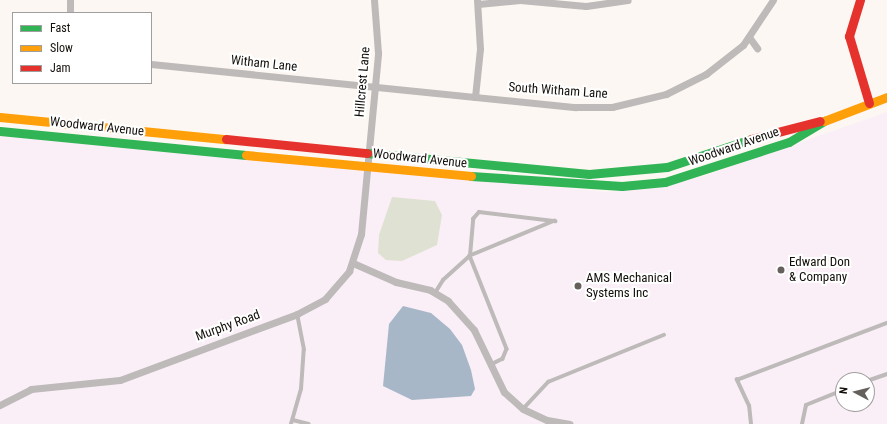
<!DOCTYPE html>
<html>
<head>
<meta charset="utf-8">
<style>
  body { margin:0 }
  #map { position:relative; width:887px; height:424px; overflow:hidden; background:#fcf7f2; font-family:"Roboto Condensed",sans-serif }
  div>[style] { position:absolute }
  .industrial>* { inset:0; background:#faeff7 }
  .green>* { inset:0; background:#dfe1d2 }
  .water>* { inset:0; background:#a7b7c7 }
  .lane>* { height:3.5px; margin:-1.75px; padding:0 1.75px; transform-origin:1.75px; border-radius:1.75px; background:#bdbab9 }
  .street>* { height:7px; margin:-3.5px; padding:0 3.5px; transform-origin:3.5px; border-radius:3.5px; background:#bdbab9 }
  .fast>* { height:9px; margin:-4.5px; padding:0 4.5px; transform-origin:4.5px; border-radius:4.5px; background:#30b455 }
  .slow>* { height:9px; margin:-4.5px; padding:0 4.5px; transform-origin:4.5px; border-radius:4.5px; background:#ff9f0a }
  .jam>* { height:9px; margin:-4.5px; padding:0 4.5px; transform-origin:4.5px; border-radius:4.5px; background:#e5322d }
  .dots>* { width:11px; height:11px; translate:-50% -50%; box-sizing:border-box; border:2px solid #fff; border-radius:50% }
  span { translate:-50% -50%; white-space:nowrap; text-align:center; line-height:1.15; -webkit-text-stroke:4px #fff; paint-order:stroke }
  .street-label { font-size:13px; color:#130f0b }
  .poi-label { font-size:13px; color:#130f0b }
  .left { translate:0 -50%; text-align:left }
  .legend { position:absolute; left:12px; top:12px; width:140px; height:72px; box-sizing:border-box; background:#fff; border:1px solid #a19f9d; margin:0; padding:5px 7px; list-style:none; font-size:12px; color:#130f0b }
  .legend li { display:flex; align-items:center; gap:8px; height:20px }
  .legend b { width:20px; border:1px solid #a19f9d }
  .north { position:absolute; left:835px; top:372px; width:40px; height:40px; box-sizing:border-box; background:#fff; border:1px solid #a19f9d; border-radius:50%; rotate:277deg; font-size:11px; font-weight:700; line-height:16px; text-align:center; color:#130f0b }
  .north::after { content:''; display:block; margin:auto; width:14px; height:18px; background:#65605c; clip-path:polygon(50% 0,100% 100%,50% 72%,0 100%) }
</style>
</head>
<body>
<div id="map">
  <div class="industrial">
    <i style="clip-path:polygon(evenodd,887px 112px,887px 424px,0 424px,0 134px,607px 192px,659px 187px,701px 177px,887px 112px,843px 380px,867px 380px,867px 404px,843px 404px,843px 380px)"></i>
  </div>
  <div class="green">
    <i style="clip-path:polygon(392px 197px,435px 201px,442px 215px,437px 245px,402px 261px,386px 260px,378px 253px,379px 235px)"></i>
  </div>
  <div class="water">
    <i style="clip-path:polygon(403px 306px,431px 313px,450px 329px,462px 345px,471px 370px,475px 389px,471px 396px,412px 400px,383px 386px,389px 324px)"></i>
  </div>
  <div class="lane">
    <i style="left:435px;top:293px;width:15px;rotate:-58deg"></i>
    <i style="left:443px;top:280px;width:36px;rotate:-42deg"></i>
    <i style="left:470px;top:256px;width:37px;rotate:-85deg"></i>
    <i style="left:473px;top:219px;width:9px;rotate:-49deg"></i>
    <i style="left:479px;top:212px;width:77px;rotate:6.8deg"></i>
    <i style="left:555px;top:221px;width:92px;rotate:157.6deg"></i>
    <i style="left:470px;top:256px;width:100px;rotate:68.3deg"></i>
    <i style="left:507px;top:349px;width:11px;rotate:112deg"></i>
    <i style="left:503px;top:359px;width:13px;rotate:153deg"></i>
    <i style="left:867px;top:381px;width:21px;rotate:-19deg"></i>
    <i style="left:523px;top:409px;width:37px;rotate:-47deg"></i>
    <i style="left:548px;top:382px;width:125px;rotate:-22.1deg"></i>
    <i style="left:293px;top:420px;width:16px;rotate:14deg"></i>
    <i style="left:291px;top:424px;width:36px;rotate:-74deg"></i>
    <i style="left:301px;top:389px;width:39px;rotate:-86deg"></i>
    <i style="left:304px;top:350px;width:37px;rotate:-101deg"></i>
    <i style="left:751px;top:424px;width:18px;rotate:-96deg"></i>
    <i style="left:749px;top:406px;width:29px;rotate:-115deg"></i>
    <i style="left:737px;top:380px;width:160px;rotate:-20.8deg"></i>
    <i style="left:802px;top:424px;width:19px;rotate:-78deg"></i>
    <i style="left:806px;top:405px;width:40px;rotate:-22deg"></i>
  </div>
  <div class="street">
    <i style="left:70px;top:0;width:13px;rotate:90deg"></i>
    <i style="left:478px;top:4px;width:42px;rotate:-5.4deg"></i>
    <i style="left:520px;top:0;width:66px;rotate:5.2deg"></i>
    <i style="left:586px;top:6px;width:42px;rotate:-8.1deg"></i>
    <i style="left:749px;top:37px;width:14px;rotate:54deg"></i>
    <i style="left:151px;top:64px;width:427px;rotate:5.8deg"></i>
    <i style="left:576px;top:107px;width:36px"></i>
    <i style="left:612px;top:107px;width:56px;rotate:-13.5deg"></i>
    <i style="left:666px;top:94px;width:45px;rotate:-26.6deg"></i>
    <i style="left:706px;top:74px;width:47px;rotate:-38.1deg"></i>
    <i style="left:743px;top:45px;width:54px;rotate:-56.3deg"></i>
    <i style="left:475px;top:97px;width:48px;rotate:-84.1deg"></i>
    <i style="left:480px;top:49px;width:49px;rotate:-93.5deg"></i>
    <i style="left:353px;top:263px;width:47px;rotate:23.8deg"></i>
    <i style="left:396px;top:282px;width:35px;rotate:13deg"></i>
    <i style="left:430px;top:290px;width:21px;rotate:31deg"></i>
    <i style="left:448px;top:301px;width:39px;rotate:48deg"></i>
    <i style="left:474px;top:330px;width:69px;rotate:64.2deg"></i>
    <i style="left:504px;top:392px;width:25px;rotate:42deg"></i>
    <i style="left:523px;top:409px;width:26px;rotate:25deg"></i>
    <i style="left:547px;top:420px;width:23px;rotate:10deg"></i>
    <i style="left:0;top:405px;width:35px;rotate:-27deg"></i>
    <i style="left:31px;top:389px;width:89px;rotate:-5.8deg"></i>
    <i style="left:120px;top:380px;width:189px;rotate:-20.4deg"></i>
    <i style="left:297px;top:314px;width:32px;rotate:-28deg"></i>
    <i style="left:325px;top:299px;width:37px;rotate:-49deg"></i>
    <i style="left:349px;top:271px;width:39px;rotate:-72deg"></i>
    <i style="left:361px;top:234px;width:182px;rotate:-84.6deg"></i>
    <i style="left:378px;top:53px;width:53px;rotate:-94.3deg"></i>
  </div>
  <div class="fast">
    <i style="left:0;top:131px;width:247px;rotate:5.6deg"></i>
    <i style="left:367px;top:153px;width:223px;rotate:5.4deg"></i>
    <i style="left:589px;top:174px;width:78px;rotate:-5.1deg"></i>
    <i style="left:667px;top:167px;width:89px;rotate:-18.4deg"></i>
    <i style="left:471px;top:176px;width:151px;rotate:3.8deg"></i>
    <i style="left:622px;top:186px;width:43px;rotate:-5.3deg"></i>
    <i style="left:665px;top:182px;width:130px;rotate:-17.9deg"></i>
    <i style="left:789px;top:142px;width:41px;rotate:-31deg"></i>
  </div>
  <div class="slow">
    <i style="left:0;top:117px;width:227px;rotate:5.6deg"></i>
    <i style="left:824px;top:121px;width:67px;rotate:-20.9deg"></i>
    <i style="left:246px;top:155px;width:226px;rotate:5.3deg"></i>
  </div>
  <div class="jam">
    <i style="left:860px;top:0;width:38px;rotate:107deg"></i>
    <i style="left:849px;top:36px;width:70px;rotate:73.4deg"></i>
    <i style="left:226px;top:139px;width:142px;rotate:5.7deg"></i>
    <i style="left:751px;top:139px;width:71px;rotate:-14.6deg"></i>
  </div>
  <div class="dots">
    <i style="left:781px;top:270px;background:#65605c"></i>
    <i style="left:578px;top:286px;background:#65605c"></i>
  </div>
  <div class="street-label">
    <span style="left:264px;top:64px;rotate:6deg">Witham Lane</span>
    <span style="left:363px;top:82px;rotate:-85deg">Hillcrest Lane</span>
    <span style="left:558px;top:91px;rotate:4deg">South Witham Lane</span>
    <span style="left:97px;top:127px;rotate:6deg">Woodward Avenue</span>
    <span style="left:734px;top:147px;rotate:-19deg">Woodward Avenue</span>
    <span style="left:420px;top:159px;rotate:6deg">Woodward Avenue</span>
    <span style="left:228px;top:326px;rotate:-20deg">Murphy Road</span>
  </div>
  <div class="poi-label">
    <span class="left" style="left:789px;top:270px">Edward Don<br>&amp; Company</span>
    <span class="left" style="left:586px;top:286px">AMS Mechanical<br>Systems Inc</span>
  </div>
  <ul class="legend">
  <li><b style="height:5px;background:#30b455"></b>Fast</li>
  <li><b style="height:5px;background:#ff9f0a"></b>Slow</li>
  <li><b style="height:5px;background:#e5322d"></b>Jam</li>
  </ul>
  <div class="north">N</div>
</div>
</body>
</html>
